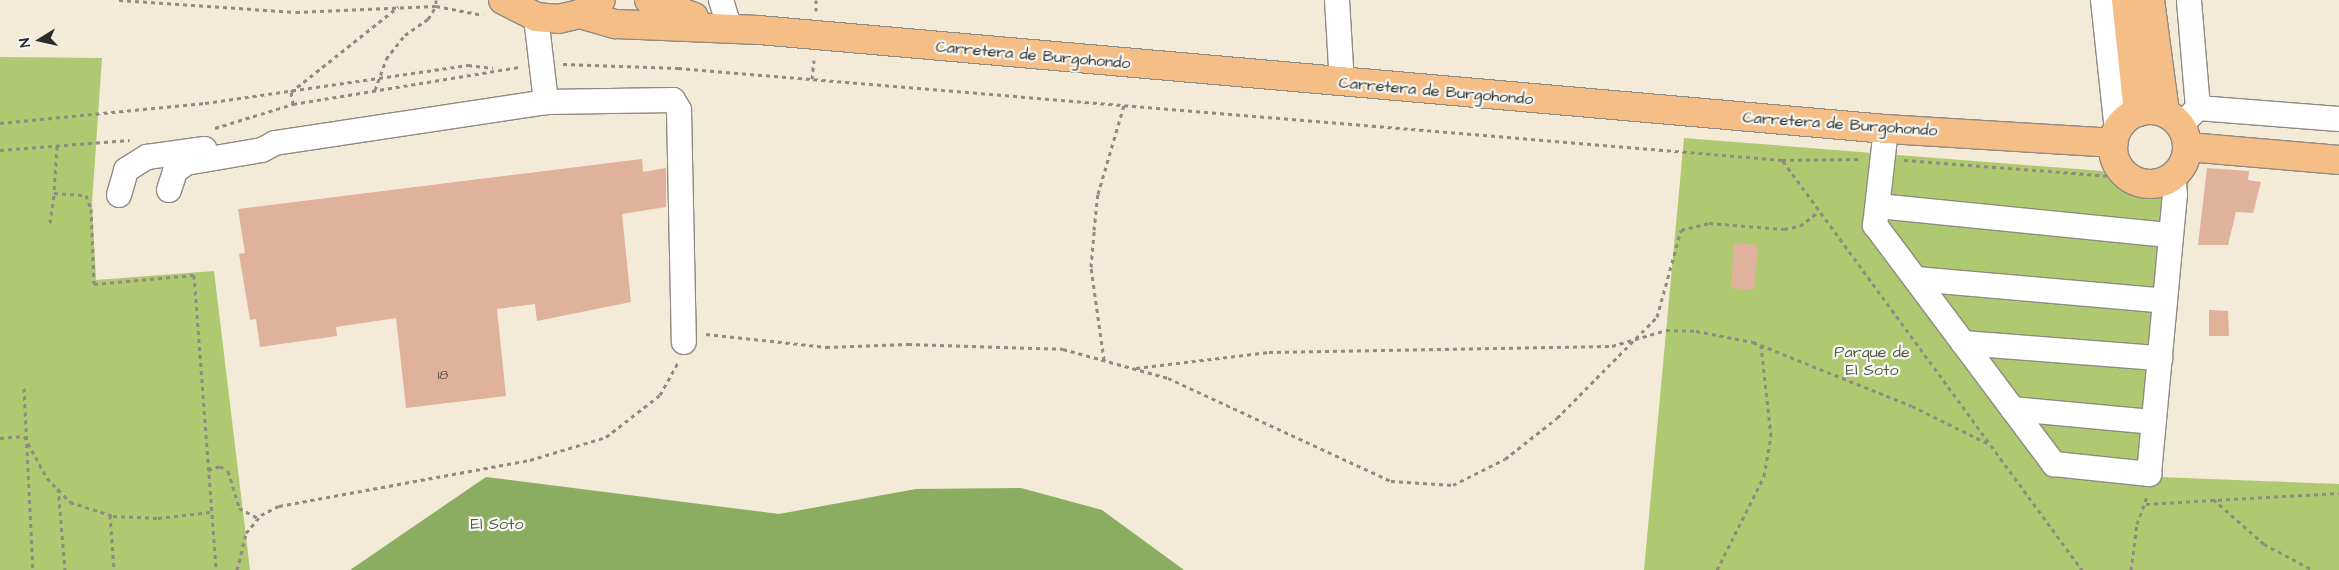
<!DOCTYPE html>
<html>
<head>
<meta charset="utf-8">
<style>
  body { margin:0 }
  #map { position:relative; width:2339px; height:570px; overflow:hidden; background:#f3ead8; font-family:"Architects Daughter",sans-serif }
  div>[style] { position:absolute }
  .green>* { inset:0; background:#aec96f }
  .forest>* { inset:0; background:#8aad62 }
  .building>* { inset:0; background:#e0b29c }
  .path>* { height:3px; margin-top:-1.5px; transform-origin:0; background:repeating-linear-gradient(90deg,#8f8a82 0 4px,transparent 0 8px) }
  .roads { filter:drop-shadow(1px 0 #8f8a82) drop-shadow(-1px 0 #8f8a82) drop-shadow(0 1px #8f8a82) drop-shadow(0 -1px #8f8a82) }
  .minor>* { height:24px; margin:-12px; padding:0 12px; transform-origin:12px; border-radius:12px; background:#fff }
  .major>* { height:28px; margin:-14px; padding:0 14px; transform-origin:14px; border-radius:14px; background:#f6be87 }
  .major>.ring { margin:-14px; padding:0; box-sizing:content-box; background:none; border:28px solid #f6be87; border-radius:50% }
  .highway>* { height:28px; margin:-14px; padding:0 14px; transform-origin:14px; border-radius:14px; background:#f6be87 }
  span { translate:-50% -50%; white-space:nowrap; text-align:center; line-height:1.15; -webkit-text-stroke:4.5px #f6f6f2; paint-order:stroke }
  .number-label { font-size:14px; color:#584d47 }
  .number-label span { -webkit-text-stroke-width:0 }
  .street-label { font-size:16px; color:#2b2b2b }
  .park-label { font-size:16px; color:#525a3f }
  .north { position:absolute; left:15px; top:15px; width:50px; height:50px; -webkit-text-stroke:4px #f6f6f2; paint-order:stroke; rotate:260deg; font-size:14px; font-weight:700; line-height:20px; text-align:center; color:#2b2b2b }
  .north::after { content:''; display:block; margin:auto; width:18px; height:22px; background:#2b2b2b; clip-path:polygon(50% 0,100% 100%,50% 72%,0 100%) }
</style>
</head>
<body>
<div id="map">
  <div class="green">
    <i style="clip-path:polygon(0 57px,102px 58px,92px 203px,96px 280px,214px 271px,250px 570px,0 570px)"></i>
    <i style="clip-path:polygon(1684px 138px,2102px 171px,2130px 190px,2170px 197px,2179px 183px,2189px 179px,2158px 477px,2339px 484px,2339px 570px,1644px 570px)"></i>
  </div>
  <div class="forest">
    <i style="clip-path:polygon(486px 477px,779px 514px,916px 489px,1021px 488px,1102px 510px,1184px 570px,350px 570px)"></i>
  </div>
  <div class="building">
    <i style="clip-path:polygon(642px 159px,643px 172px,666px 168px,666px 207px,622px 214px,631px 302px,537px 321px,535px 304px,497px 309px,506px 396px,406px 408px,396px 318px,336px 327px,337px 336px,260px 347px,256px 319px,250px 320px,239px 254px,245px 253px,238px 209px)"></i>
    <i style="clip-path:polygon(2207px 168px,2249px 171px,2248px 180px,2261px 182px,2253px 213px,2236px 212px,2228px 245px,2198px 245px)"></i>
    <i style="clip-path:polygon(1734px 243px,1758px 245px,1754px 290px,1731px 288px)"></i>
    <i style="clip-path:polygon(2209px 310px,2228px 311px,2229px 336px,2209px 336px)"></i>
  </div>
  <div class="path">
    <i style="left:119px;top:0;width:177px;rotate:3.9deg"></i>
    <i style="left:296px;top:12px;width:140px;rotate:-2.5deg"></i>
    <i style="left:436px;top:0;width:6px;rotate:90deg"></i>
    <i style="left:436px;top:6px;width:48px;rotate:10.8deg"></i>
    <i style="left:816px;top:0;width:11px;rotate:90deg"></i>
    <i style="left:563px;top:64px;width:115px;rotate:2deg"></i>
    <i style="left:678px;top:68px;width:1108px;rotate:4.76deg"></i>
    <i style="left:1782px;top:160px;width:78px;rotate:-0.7deg"></i>
    <i style="left:812px;top:79px;width:19px;rotate:-84deg"></i>
    <i style="left:375px;top:90px;width:33px;rotate:-70deg"></i>
    <i style="left:386px;top:59px;width:31px;rotate:-52deg"></i>
    <i style="left:405px;top:35px;width:28px;rotate:-35deg"></i>
    <i style="left:428px;top:19px;width:15px;rotate:-58deg"></i>
    <i style="left:293px;top:104px;width:12px;rotate:-99deg"></i>
    <i style="left:291px;top:92px;width:137px;rotate:-38.5deg"></i>
    <i style="left:0;top:123px;width:206px;rotate:-5.6deg"></i>
    <i style="left:205px;top:103px;width:266px;rotate:-8.2deg"></i>
    <i style="left:468px;top:65px;width:25px;rotate:7deg"></i>
    <i style="left:215px;top:128px;width:82px;rotate:-17.1deg"></i>
    <i style="left:293px;top:104px;width:229px;rotate:-9.3deg"></i>
    <i style="left:57px;top:146px;width:47px;rotate:93.7deg"></i>
    <i style="left:54px;top:193px;width:32px;rotate:4deg"></i>
    <i style="left:86px;top:195px;width:15px;rotate:70deg"></i>
    <i style="left:91px;top:209px;width:75px;rotate:87.7deg"></i>
    <i style="left:94px;top:284px;width:100px;rotate:-5.1deg"></i>
    <i style="left:194px;top:275px;width:296px;rotate:85.7deg"></i>
    <i style="left:0;top:150px;width:130px;rotate:-4.4deg"></i>
    <i style="left:1904px;top:160px;width:211px;rotate:4.4deg"></i>
    <i style="left:2114px;top:176px;width:19px;rotate:39deg"></i>
    <i style="left:2129px;top:188px;width:24px;rotate:7deg"></i>
    <i style="left:1783px;top:161px;width:507px;rotate:53.83deg"></i>
    <i style="left:50px;top:223px;width:30px;rotate:-82deg"></i>
    <i style="left:706px;top:334px;width:121px;rotate:6.2deg"></i>
    <i style="left:826px;top:347px;width:82px;rotate:-2.1deg"></i>
    <i style="left:908px;top:344px;width:155px;rotate:1.8deg"></i>
    <i style="left:1063px;top:349px;width:109px;rotate:15.4deg"></i>
    <i style="left:1168px;top:378px;width:246px;rotate:24.8deg"></i>
    <i style="left:1391px;top:481px;width:62px;rotate:3.7deg"></i>
    <i style="left:1453px;top:485px;width:58px;rotate:-26.6deg"></i>
    <i style="left:1505px;top:459px;width:66px;rotate:-38.3deg"></i>
    <i style="left:1557px;top:418px;width:142px;rotate:-45.3deg"></i>
    <i style="left:1657px;top:317px;width:90px;rotate:-74.6deg"></i>
    <i style="left:1681px;top:230px;width:29px;rotate:-14deg"></i>
    <i style="left:1709px;top:223px;width:75px;rotate:4.6deg"></i>
    <i style="left:1784px;top:229px;width:16px;rotate:-11deg"></i>
    <i style="left:1800px;top:226px;width:24px;rotate:-38deg"></i>
    <i style="left:1104px;top:360px;width:94px;rotate:-98deg"></i>
    <i style="left:1091px;top:267px;width:37px;rotate:-85deg"></i>
    <i style="left:1094px;top:230px;width:36px;rotate:-84deg"></i>
    <i style="left:1098px;top:194px;width:93px;rotate:-73.7deg"></i>
    <i style="left:1136px;top:368px;width:134px;rotate:-6.9deg"></i>
    <i style="left:1269px;top:352px;width:343px;rotate:-1deg"></i>
    <i style="left:1612px;top:346px;width:56px;rotate:-16.5deg"></i>
    <i style="left:1666px;top:330px;width:30px;rotate:2deg"></i>
    <i style="left:1696px;top:331px;width:58px;rotate:10.9deg"></i>
    <i style="left:1753px;top:342px;width:171px;rotate:21.9deg"></i>
    <i style="left:1912px;top:406px;width:84px;rotate:26.3deg"></i>
    <i style="left:24px;top:388px;width:182px;rotate:87.2deg"></i>
    <i style="left:0;top:438px;width:24px;rotate:-5deg"></i>
    <i style="left:24px;top:436px;width:48px;rotate:61.3deg"></i>
    <i style="left:47px;top:478px;width:33px;rotate:46deg"></i>
    <i style="left:70px;top:502px;width:45px;rotate:18deg"></i>
    <i style="left:113px;top:516px;width:45px;rotate:2.5deg"></i>
    <i style="left:158px;top:518px;width:53px;rotate:-6.5deg"></i>
    <i style="left:208px;top:470px;width:13px;rotate:-18deg"></i>
    <i style="left:220px;top:466px;width:9px;rotate:32deg"></i>
    <i style="left:228px;top:471px;width:39px;rotate:73deg"></i>
    <i style="left:239px;top:508px;width:21px;rotate:28deg"></i>
    <i style="left:58px;top:488px;width:82px;rotate:85.1deg"></i>
    <i style="left:2213px;top:499px;width:68px;rotate:41.4deg"></i>
    <i style="left:2264px;top:544px;width:55px;rotate:28deg"></i>
    <i style="left:2146px;top:504px;width:193px;rotate:-3.3deg"></i>
    <i style="left:110px;top:515px;width:55px;rotate:85.8deg"></i>
    <i style="left:237px;top:570px;width:38px;rotate:-76deg"></i>
    <i style="left:246px;top:533px;width:23px;rotate:-50deg"></i>
    <i style="left:261px;top:515px;width:20px;rotate:-27deg"></i>
    <i style="left:279px;top:506px;width:255px;rotate:-10.4deg"></i>
    <i style="left:530px;top:460px;width:79px;rotate:-16.8deg"></i>
    <i style="left:606px;top:437px;width:68px;rotate:-37.9deg"></i>
    <i style="left:660px;top:395px;width:37px;rotate:-61deg"></i>
    <i style="left:1717px;top:570px;width:105px;rotate:-63.4deg"></i>
    <i style="left:1764px;top:476px;width:41px;rotate:-80.1deg"></i>
    <i style="left:1771px;top:436px;width:91px;rotate:-96.3deg"></i>
    <i style="left:2131px;top:570px;width:46px;rotate:-82.6deg"></i>
    <i style="left:2137px;top:524px;width:30px;rotate:-70deg"></i>
  </div>
  <div class="roads">
    <div class="minor">
      <i style="left:721px;top:0;width:24px;rotate:73deg"></i>
      <i style="left:1337px;top:0;width:83px;rotate:86.6deg"></i>
      <i style="left:2103px;top:0;width:132px;rotate:83.9deg"></i>
      <i style="left:536px;top:17px;width:86px;rotate:83.3deg"></i>
      <i style="left:2198px;top:108px;width:141px;rotate:4.5deg"></i>
      <i style="left:2181px;top:125px;width:24px;rotate:-45deg"></i>
      <i style="left:2198px;top:108px;width:108px;rotate:-94.8deg"></i>
      <i style="left:1886px;top:129px;width:97px;rotate:96.5deg"></i>
      <i style="left:1875px;top:225px;width:299px;rotate:53.2deg"></i>
      <i style="left:2054px;top:464px;width:96px;rotate:6deg"></i>
      <i style="left:2149px;top:474px;width:280px;rotate:-84.7deg"></i>
      <i style="left:2175px;top:195px;width:19px;rotate:-96deg"></i>
      <i style="left:169px;top:190px;width:20px;rotate:-72deg"></i>
      <i style="left:175px;top:171px;width:14px;rotate:-36deg"></i>
      <i style="left:186px;top:163px;width:77px;rotate:-9.7deg"></i>
      <i style="left:262px;top:150px;width:15px;rotate:-28deg"></i>
      <i style="left:275px;top:143px;width:274px;rotate:-8.6deg"></i>
      <i style="left:546px;top:102px;width:127px;rotate:-0.9deg"></i>
      <i style="left:673px;top:100px;width:12px;rotate:59deg"></i>
      <i style="left:679px;top:110px;width:232px;rotate:88.8deg"></i>
      <i style="left:119px;top:195px;width:26px;rotate:-74deg"></i>
      <i style="left:126px;top:170px;width:25px;rotate:-32deg"></i>
      <i style="left:147px;top:157px;width:58px;rotate:-8deg"></i>
      <i style="left:1878px;top:206px;width:294px;rotate:5.7deg"></i>
      <i style="left:1916px;top:279px;width:250px;rotate:5deg"></i>
      <i style="left:1963px;top:343px;width:198px;rotate:4.4deg"></i>
      <i style="left:2013px;top:409px;width:141px;rotate:5.3deg"></i>
    </div>
    <div class="major">
      <i style="left:649px;top:0;width:48px;rotate:20.7deg"></i>
      <i style="left:2126px;top:0;width:113px;rotate:83.9deg"></i>
      <i style="left:2150px;top:0;width:114px;rotate:82.4deg"></i>
      <i style="left:580px;top:14px;width:37px;rotate:16deg"></i>
      <i style="left:616px;top:24px;width:143px;rotate:2.4deg"></i>
      <i style="left:759px;top:30px;width:1131px;rotate:5.02deg"></i>
      <i style="left:1886px;top:129px;width:228px;rotate:3.5deg"></i>
      <i class="ring" style="left:2113px;top:110px;width:46px;height:46px"></i>
      <i style="left:2188px;top:147px;width:152px;rotate:4.9deg"></i>
    </div>
    <div class="highway">
      <i style="left:503px;top:0;width:37px;rotate:27deg"></i>
      <i style="left:536px;top:17px;width:22px;rotate:5deg"></i>
      <i style="left:558px;top:19px;width:23px;rotate:-13deg"></i>
      <i style="left:580px;top:14px;width:25px;rotate:-34deg"></i>
    </div>
  </div>
  <div class="number-label">
    <span style="left:443px;top:375px">18</span>
  </div>
  <div class="street-label">
    <span style="left:1033px;top:55px;rotate:5deg">Carretera de Burgohondo</span>
    <span style="left:1436px;top:91px;rotate:5deg">Carretera de Burgohondo</span>
    <span style="left:1840px;top:124px;rotate:4deg">Carretera de Burgohondo</span>
  </div>
  <div class="park-label">
    <span style="left:1872px;top:361px">Parque de<br>El Soto</span>
    <span style="left:497px;top:524px">El Soto</span>
  </div>
  <div class="north">N</div>
</div>
</body>
</html>
